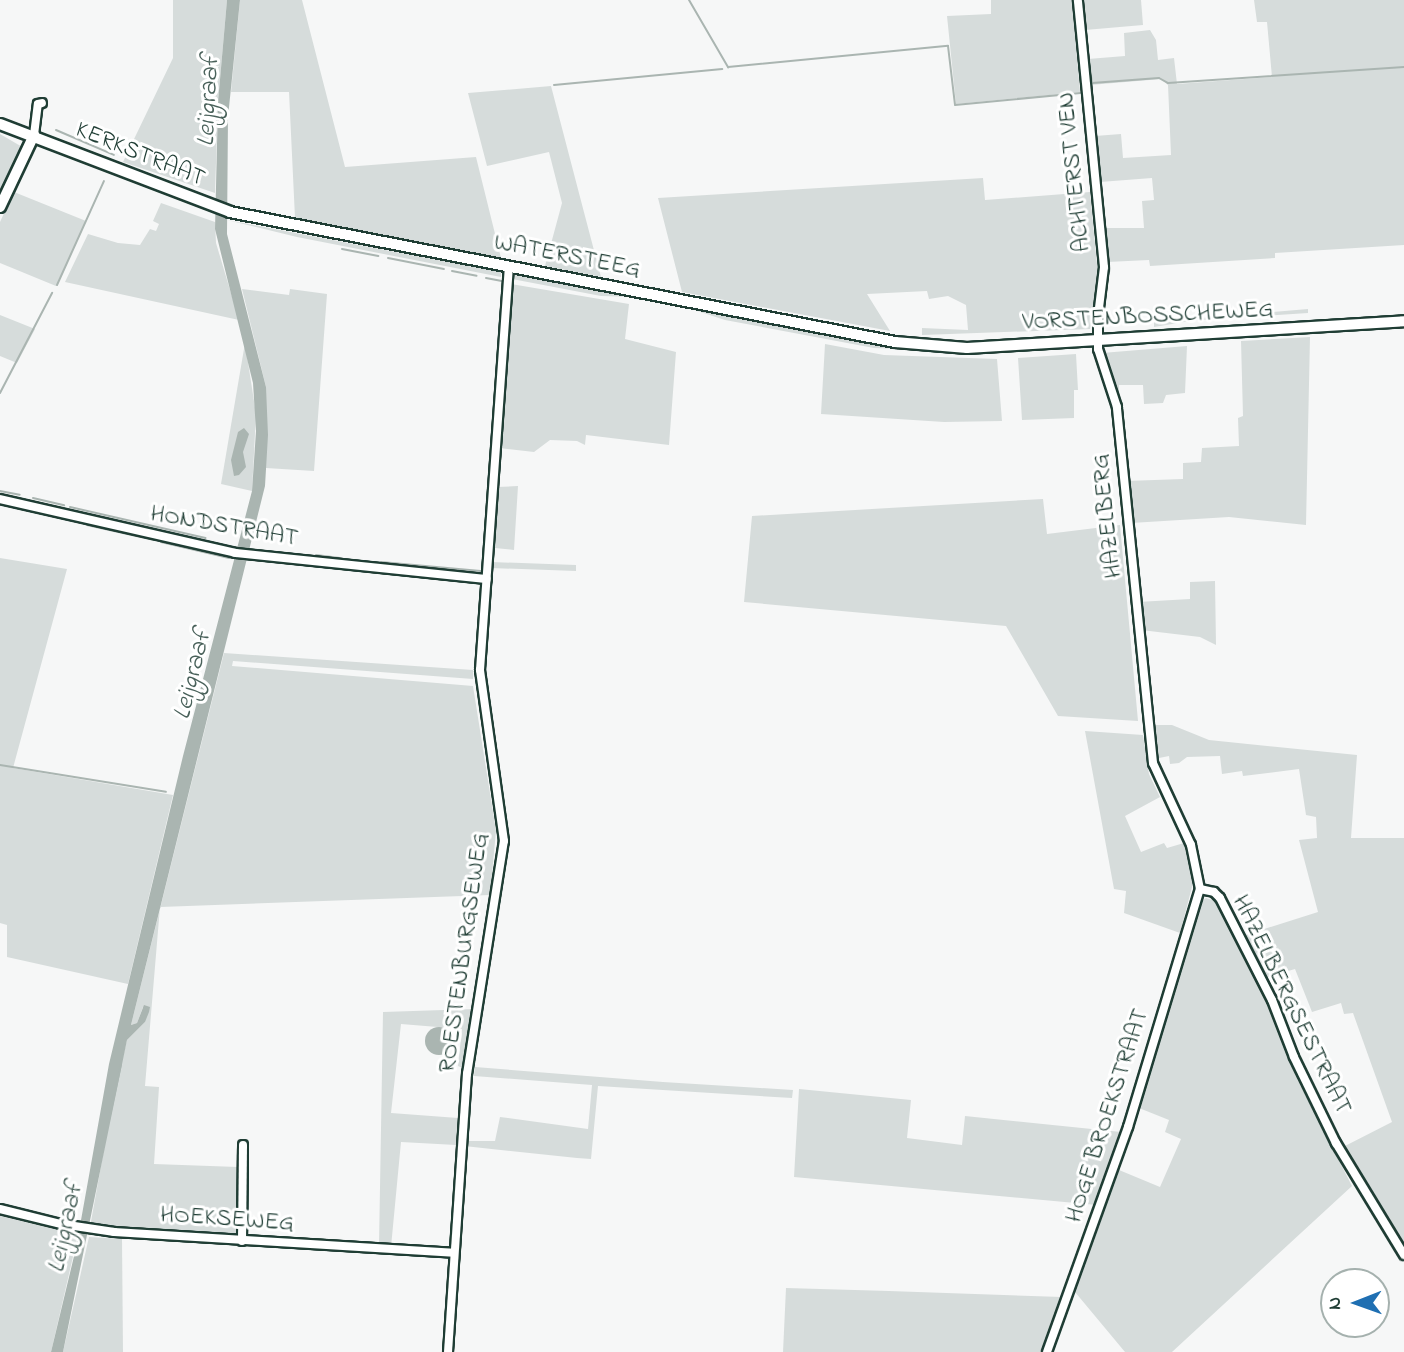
<!DOCTYPE html>
<html>
<head>
<meta charset="utf-8">
<style>
  body { margin:0 }
  #map { position:relative; width:1404px; height:1352px; overflow:hidden; background:#f6f7f7; font-family:"Indie Flower",sans-serif }
  div>[style] { position:absolute }
  .green>* { inset:0; background:#d6dcdb }
  .water>* { inset:0; background:#aab5b1 }
  .round { border-radius:50% }
  .stream>* { height:2px; margin:-1px; padding:0 1px; transform-origin:1px; border-radius:1px; background:#aab5b1 }
  .roads { filter:drop-shadow(2px 0 #1f3d34) drop-shadow(-2px 0 #1f3d34) drop-shadow(0 2px #1f3d34) drop-shadow(0 -2px #1f3d34) }
  .street>* { height:8px; margin:-4px; padding:0 4px; transform-origin:4px; border-radius:4px; background:#fff }
  .secondary>* { height:10px; margin:-5px; padding:0 5px; transform-origin:5px; border-radius:5px; background:#fff }
  span { translate:-50% -50%; white-space:nowrap; text-align:center; line-height:1.15; -webkit-text-stroke:6px #fff; paint-order:stroke }
  .street-label { font-size:24px; color:#1f3d34 }
  .water-label { font-size:26px; color:#49615a; font-style:italic }
  .north { position:absolute; left:1320px; top:1268px; width:70px; height:70px; box-sizing:border-box; background:#fff; border:2px solid #a5b1ae; border-radius:50%; rotate:269deg; font-size:19px; font-weight:700; line-height:28px; text-align:center; color:#1f3d34 }
  .north::after { content:''; display:block; margin:auto; width:24px; height:32px; background:#1f6fb2; clip-path:polygon(50% 0,100% 100%,50% 72%,0 100%) }
</style>
</head>
<body>
<div id="map">
  <div class="green">
    <i style="clip-path:polygon(173px 0,227px 0,218px 102px,215px 193px,123px 162px,173px 58px)"></i>
    <i style="clip-path:polygon(240px 0,302px 0,345px 167px,476px 157px,501px 258px,295px 218px,289px 92px,231px 92px)"></i>
    <i style="clip-path:polygon(991px 0,1072px 0,1080px 92px,956px 104px,947px 16px,991px 14px)"></i>
    <i style="clip-path:polygon(1082px 0,1141px 0,1143px 25px,1085px 30px)"></i>
    <i style="clip-path:polygon(1254px 0,1404px 0,1404px 245px,1275px 253px,1275px 258px,1150px 266px,1149px 260px,1107px 262px,1104px 228px,1144px 228px,1142px 201px,1154px 200px,1152px 178px,1100px 182px,1095px 136px,1121px 134px,1123px 158px,1171px 155px,1168px 85px,1161px 79px,1090px 85px,1088px 59px,1125px 56px,1124px 33px,1150px 30px,1156px 40px,1158px 60px,1174px 58px,1177px 84px,1272px 77px,1267px 22px,1257px 22px)"></i>
    <i style="clip-path:polygon(551px 86px,580px 197px,601px 277px,545px 266px,562px 203px,549px 152px,487px 166px,468px 93px)"></i>
    <i style="clip-path:polygon(0 134px,24px 148px,0 199px)"></i>
    <i style="clip-path:polygon(983px 178px,985px 200px,1090px 192px,1098px 275px,1090px 329px,922px 335px,922px 328px,968px 330px,966px 305px,948px 296px,929px 299px,927px 291px,867px 294px,890px 331px,682px 292px,658px 198px)"></i>
    <i style="clip-path:polygon(14px 192px,86px 221px,56px 286px,0 263px,0 222px)"></i>
    <i style="clip-path:polygon(161px 203px,215px 222px,216px 243px,239px 320px,65px 282px,88px 234px,118px 243px,140px 245px,150px 229px,156px 231px,159px 224px,153px 221px)"></i>
    <i style="clip-path:polygon(227px 220px,501px 272px,501px 277px,297px 237px)"></i>
    <i style="clip-path:polygon(513px 274px,618px 294px,638px 297px,601px 296px,512px 279px)"></i>
    <i style="clip-path:polygon(511px 284px,629px 304px,625px 339px,676px 352px,669px 445px,586px 435px,585px 445px,577px 441px,550px 440px,534px 452px,499px 448px)"></i>
    <i style="clip-path:polygon(242px 289px,289px 295px,290px 289px,327px 294px,314px 471px,266px 468px,266px 387px)"></i>
    <i style="clip-path:polygon(676px 304px,713px 311px,901px 349px,874px 348px,725px 320px)"></i>
    <i style="clip-path:polygon(1308px 309px,1308px 313px,1190px 321px,1154px 327px,1154px 322px)"></i>
    <i style="clip-path:polygon(0 315px,35px 329px,17px 363px,0 356px)"></i>
    <i style="clip-path:polygon(1310px 337px,1306px 525px,1229px 517px,1131px 523px,1126px 481px,1183px 479px,1183px 463px,1201px 462px,1202px 448px,1239px 446px,1238px 418px,1243px 416px,1241px 341px)"></i>
    <i style="clip-path:polygon(245px 343px,256px 414px,252px 491px,221px 484px)"></i>
    <i style="clip-path:polygon(825px 344px,884px 355px,997px 359px,1002px 421px,944px 422px,821px 414px)"></i>
    <i style="clip-path:polygon(1187px 346px,1185px 393px,1166px 395px,1163px 403px,1144px 404px,1143px 385px,1119px 385px,1119px 401px,1102px 353px)"></i>
    <i style="clip-path:polygon(1076px 354px,1078px 390px,1074px 390px,1074px 418px,1022px 420px,1018px 358px)"></i>
    <i style="clip-path:polygon(518px 486px,514px 550px,495px 548px,493px 546px,497px 487px)"></i>
    <i style="clip-path:polygon(1043px 499px,1047px 534px,1120px 525px,1138px 721px,1058px 716px,1006px 626px,744px 602px,752px 516px)"></i>
    <i style="clip-path:polygon(0 558px,67px 569px,13px 768px,173px 795px,128px 984px,7px 957px,7px 925px,0 923px)"></i>
    <i style="clip-path:polygon(491px 562px,576px 565px,576px 571px,491px 568px)"></i>
    <i style="clip-path:polygon(1215px 581px,1216px 645px,1200px 637px,1141px 630px,1138px 602px,1190px 599px,1190px 582px)"></i>
    <i style="clip-path:polygon(224px 653px,473px 670px,473px 679px,233px 661px,232px 666px,473px 686px,496px 831px,490px 895px,160px 907px,145px 1086px,159px 1087px,154px 1164px,238px 1167px,237px 1237px,90px 1227px,114px 1094px,127px 1040px,145px 1022px,143px 1007px,137px 1023px,131px 1025px)"></i>
    <i style="clip-path:polygon(1150px 725px,1172px 725px,1209px 740px,1357px 755px,1351px 838px,1404px 838px,1404px 1249px,1343px 1147px,1392px 1122px,1353px 1013px,1344px 1014px,1341px 1003px,1312px 1012px,1295px 969px,1264px 978px,1242px 936px,1318px 912px,1299px 840px,1317px 838px,1316px 817px,1306px 815px,1299px 769px,1243px 776px,1242px 771px,1222px 774px,1220px 756px,1187px 757px,1179px 763px,1170px 764px,1169px 756px,1154px 759px)"></i>
    <i style="clip-path:polygon(1085px 731px,1143px 735px,1149px 774px,1160px 797px,1125px 816px,1141px 852px,1164px 843px,1167px 848px,1184px 843px,1186px 847px,1193px 874px,1192px 887px,1180px 933px,1124px 913px,1126px 891px,1114px 889px)"></i>
    <i style="clip-path:polygon(1206px 898px,1215px 901px,1272px 1013px,1298px 1081px,1352px 1186px,1172px 1352px,1125px 1352px,1075px 1292px,1119px 1170px,1160px 1187px,1181px 1139px,1165px 1132px,1169px 1120px,1139px 1108px,1199px 903px)"></i>
    <i style="clip-path:polygon(474px 1009px,465px 1069px,458px 1066px,462px 1029px,401px 1024px,391px 1113px,458px 1118px,456px 1145px,401px 1142px,391px 1247px,379px 1246px,383px 1012px)"></i>
    <i style="clip-path:polygon(475px 1067px,663px 1082px,793px 1090px,792px 1098px,598px 1086px,591px 1159px,577px 1158px,464px 1146px,465px 1141px,495px 1141px,500px 1117px,588px 1129px,592px 1085px,474px 1076px)"></i>
    <i style="clip-path:polygon(799px 1089px,911px 1100px,907px 1138px,962px 1145px,965px 1116px,1121px 1132px,1097px 1205px,794px 1177px)"></i>
    <i style="clip-path:polygon(0 1216px,78px 1235px,51px 1352px,0 1352px)"></i>
    <i style="clip-path:polygon(89px 1237px,122px 1239px,123px 1352px,63px 1352px)"></i>
    <i style="clip-path:polygon(786px 1288px,889px 1291px,1062px 1297px,1041px 1352px,783px 1352px)"></i>
  </div>
  <div class="water">
    <i style="clip-path:polygon(227px 0,240px 0,228px 117px,227px 234px,266px 387px,268px 435px,265px 486px,131px 1025px,137px 1023px,144px 1005px,150px 1007px,149px 1012px,145px 1022px,127px 1040px,63px 1352px,51px 1352px,76px 1248px,109px 1064px,183px 756px,252px 491px,256px 431px,253px 383px,215px 229px,218px 102px)"></i>
    <i style="clip-path:polygon(244px 428px,249px 434px,243px 452px,246px 467px,239px 475px,234px 476px,231px 460px,238px 432px)"></i>
    <i class="round" style="left:425px;top:1027px;width:28px;height:28px"></i>
  </div>
  <div class="stream">
    <i style="left:689px;top:0;width:78px;rotate:59.8deg"></i>
    <i style="left:728px;top:67px;width:221px;rotate:-5.5deg"></i>
    <i style="left:948px;top:46px;width:59px;rotate:83.2deg"></i>
    <i style="left:955px;top:105px;width:126px;rotate:-5.5deg"></i>
    <i style="left:1083px;top:0;width:28px;rotate:84deg"></i>
    <i style="left:1089px;top:62px;width:21px;rotate:82deg"></i>
    <i style="left:1092px;top:83px;width:67px;rotate:-4.3deg"></i>
    <i style="left:1159px;top:78px;width:10px;rotate:29deg"></i>
    <i style="left:1168px;top:83px;width:237px;rotate:-3.9deg"></i>
    <i style="left:554px;top:85px;width:169px;rotate:-5.4deg"></i>
    <i style="left:56px;top:130px;width:63px;rotate:23.3deg"></i>
    <i style="left:342px;top:249px;width:37px;rotate:11deg"></i>
    <i style="left:388px;top:258px;width:57px;rotate:11.1deg"></i>
    <i style="left:452px;top:271px;width:25px;rotate:11deg"></i>
    <i style="left:486px;top:278px;width:16px;rotate:11deg"></i>
    <i style="left:57px;top:285px;width:114px;rotate:-65.7deg"></i>
    <i style="left:0;top:393px;width:113px;rotate:-62.5deg"></i>
    <i style="left:0;top:491px;width:20px;rotate:11deg"></i>
    <i style="left:33px;top:498px;width:32px;rotate:13deg"></i>
    <i style="left:70px;top:507px;width:139px;rotate:12.9deg"></i>
    <i style="left:87px;top:525px;width:69px;rotate:12.6deg"></i>
    <i style="left:161px;top:542px;width:70px;rotate:13.2deg"></i>
    <i style="left:260px;top:551px;width:37px;rotate:5deg"></i>
    <i style="left:316px;top:555px;width:26px;rotate:7deg"></i>
    <i style="left:381px;top:562px;width:100px;rotate:5.1deg"></i>
    <i style="left:0;top:765px;width:168px;rotate:9.2deg"></i>
    <i style="left:109px;top:1120px;width:57px;rotate:-77.9deg"></i>
  </div>
  <div class="roads">
    <div class="street">
      <i style="left:34px;top:135px;width:31px;rotate:-83deg"></i>
      <i style="left:38px;top:104px;width:4px;rotate:-14deg"></i>
      <i style="left:0;top:499px;width:241px;rotate:12.9deg"></i>
      <i style="left:235px;top:553px;width:253px;rotate:5.9deg"></i>
      <i style="left:1200px;top:889px;width:14px;rotate:12deg"></i>
      <i style="left:1214px;top:892px;width:8px;rotate:45deg"></i>
      <i style="left:1220px;top:898px;width:114px;rotate:63deg"></i>
      <i style="left:1272px;top:1000px;width:61px;rotate:68.9deg"></i>
      <i style="left:1294px;top:1057px;width:96px;rotate:64deg"></i>
      <i style="left:1336px;top:1143px;width:131px;rotate:58.7deg"></i>
      <i style="left:0;top:1209px;width:63px;rotate:13.8deg"></i>
      <i style="left:61px;top:1224px;width:54px;rotate:8.6deg"></i>
      <i style="left:114px;top:1232px;width:340px;rotate:3.5deg"></i>
      <i style="left:242px;top:1241px;width:96px;rotate:-89.4deg"></i>
      <i style="left:448px;top:1352px;width:279px;rotate:-86.1deg"></i>
      <i style="left:467px;top:1074px;width:236px;rotate:-81deg"></i>
      <i style="left:504px;top:841px;width:173px;rotate:-98deg"></i>
      <i style="left:480px;top:670px;width:405px;rotate:-85.9deg"></i>
      <i style="left:1047px;top:1352px;width:239px;rotate:-70.2deg"></i>
      <i style="left:1128px;top:1127px;width:249px;rotate:-73.2deg"></i>
      <i style="left:1200px;top:889px;width:45px;rotate:-101.6deg"></i>
      <i style="left:1191px;top:845px;width:90px;rotate:-114.9deg"></i>
      <i style="left:1153px;top:763px;width:358px;rotate:-95.8deg"></i>
      <i style="left:1117px;top:407px;width:61px;rotate:-108.1deg"></i>
      <i style="left:1098px;top:349px;width:33px;rotate:-90deg"></i>
      <i style="left:1098px;top:316px;width:49px;rotate:-83deg"></i>
      <i style="left:1104px;top:267px;width:268px;rotate:-95.6deg"></i>
    </div>
    <div class="secondary">
      <i style="left:0;top:124px;width:246px;rotate:20.9deg"></i>
      <i style="left:230px;top:212px;width:678px;rotate:11.06deg"></i>
      <i style="left:895px;top:342px;width:72px;rotate:4.8deg"></i>
      <i style="left:967px;top:348px;width:438px;rotate:-3.5deg"></i>
      <i style="left:0;top:207px;width:80px;rotate:-64.7deg"></i>
    </div>
  </div>
  <div class="street-label">
    <span style="left:140px;top:155px;rotate:22deg">KERKSTRAAT</span>
    <span style="left:1075px;top:172px;rotate:-96deg">ACHTERST VEN</span>
    <span style="left:567px;top:257px;rotate:11deg">WATERSTEEG</span>
    <span style="left:1148px;top:317px;rotate:-3deg">VORSTENBOSSCHEWEG</span>
    <span style="left:1108px;top:516px;rotate:-96deg">HAZELBERG</span>
    <span style="left:224px;top:527px;rotate:10deg">HONDSTRAAT</span>
    <span style="left:465px;top:953px;rotate:-82deg">ROESTENBURGSEWEG</span>
    <span style="left:1291px;top:1005px;rotate:64deg">HAZELBERGSESTRAAT</span>
    <span style="left:1108px;top:1116px;rotate:-72deg">HOGE BROEKSTRAAT</span>
    <span style="left:227px;top:1220px;rotate:4deg">HOEKSEWEG</span>
  </div>
  <div class="water-label">
    <span style="left:210px;top:101px;rotate:-87deg">Leijgraaf</span>
    <span style="left:194px;top:675px;rotate:-76deg">Leijgraaf</span>
    <span style="left:67px;top:1228px;rotate:-78deg">Leijgraaf</span>
  </div>
  <div class="north">N</div>
</div>
</body>
</html>
